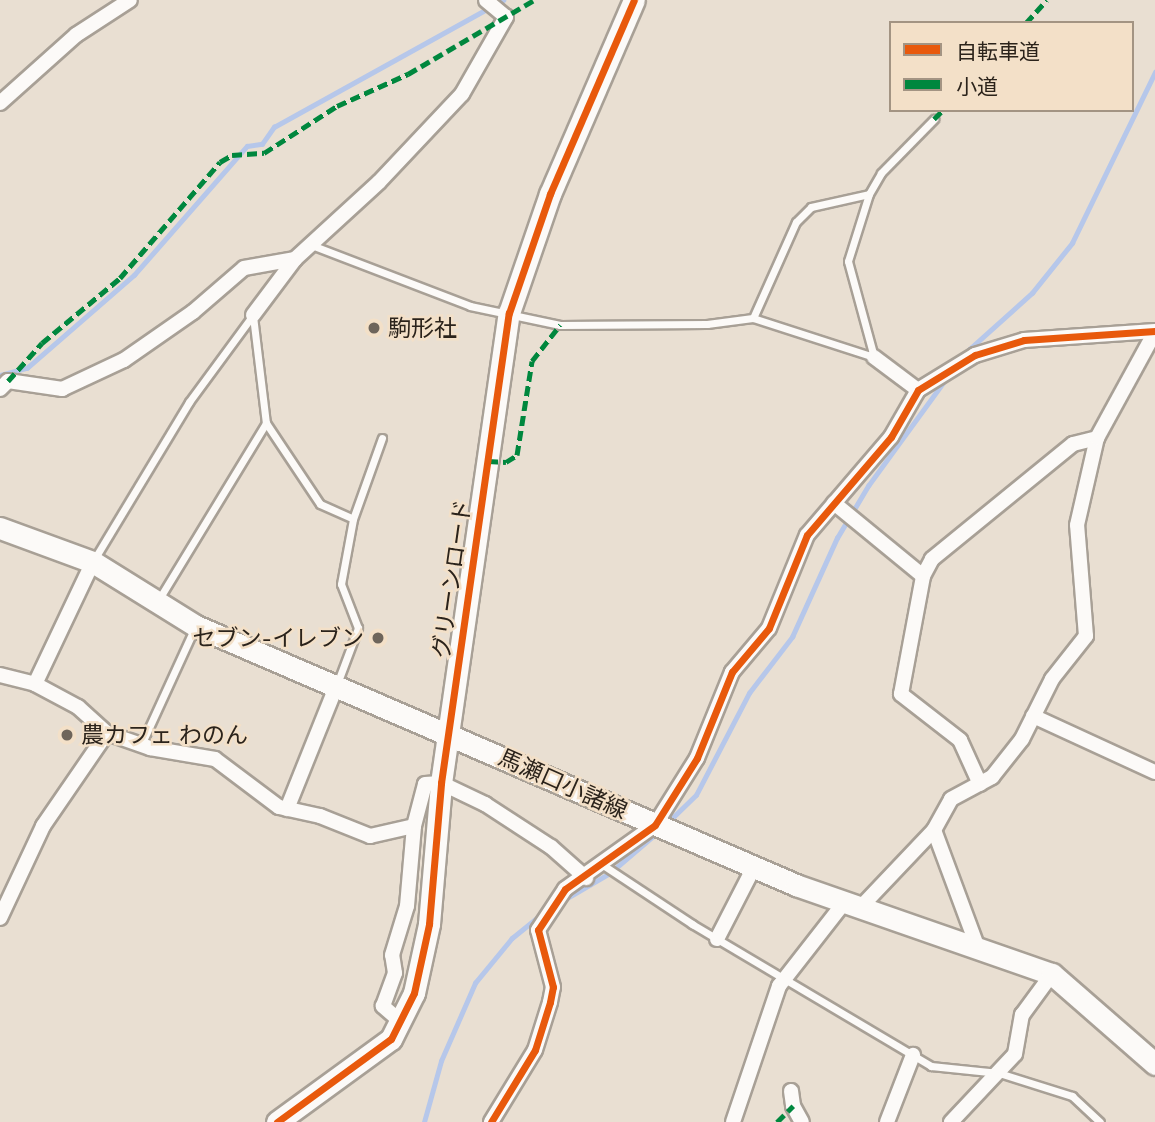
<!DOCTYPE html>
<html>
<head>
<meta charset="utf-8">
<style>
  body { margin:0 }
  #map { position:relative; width:1155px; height:1122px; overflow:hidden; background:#e9dfd2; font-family:"Space Grotesk","Noto Sans JP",sans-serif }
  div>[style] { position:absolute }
  .stream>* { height:4.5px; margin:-2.25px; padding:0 2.25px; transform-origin:2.25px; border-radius:2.25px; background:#b6c7ea }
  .roads { filter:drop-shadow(2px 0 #a8a096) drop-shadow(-2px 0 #a8a096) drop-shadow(0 2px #a8a096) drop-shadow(0 -2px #a8a096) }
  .lane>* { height:7px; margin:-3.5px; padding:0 3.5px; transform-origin:3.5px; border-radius:3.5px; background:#fcfaf8 }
  .street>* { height:14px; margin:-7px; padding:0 7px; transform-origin:7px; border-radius:7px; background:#fcfaf8 }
  .secondary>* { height:21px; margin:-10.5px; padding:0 10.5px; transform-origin:10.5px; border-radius:10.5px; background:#fcfaf8 }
  .quiet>* { height:5px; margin-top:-2.5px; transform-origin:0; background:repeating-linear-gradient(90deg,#00873e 0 10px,transparent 0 15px) }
  .cycleway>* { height:7px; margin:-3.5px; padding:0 3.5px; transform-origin:3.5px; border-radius:3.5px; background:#e8590c }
  .dots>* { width:19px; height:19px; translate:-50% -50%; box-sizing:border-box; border:4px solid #f3e0c8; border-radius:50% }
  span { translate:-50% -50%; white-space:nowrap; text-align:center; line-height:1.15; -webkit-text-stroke:5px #f3e0c8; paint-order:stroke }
  .poi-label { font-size:23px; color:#2b231b }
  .left { translate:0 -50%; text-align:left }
  .right { translate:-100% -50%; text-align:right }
  .street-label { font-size:23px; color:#2b231b }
  .legend { position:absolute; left:889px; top:21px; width:245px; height:91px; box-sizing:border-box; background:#f3e0c8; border:2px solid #a39483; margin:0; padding:9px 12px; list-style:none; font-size:21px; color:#2b231b }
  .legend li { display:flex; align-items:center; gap:14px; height:35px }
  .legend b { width:35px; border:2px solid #a39483 }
</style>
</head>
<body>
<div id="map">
  <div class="stream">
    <i style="left:954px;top:363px;width:105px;rotate:-41.9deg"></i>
    <i style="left:1032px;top:293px;width:64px;rotate:-51.3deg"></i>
    <i style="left:1072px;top:243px;width:190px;rotate:-64.1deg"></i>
    <i style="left:0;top:375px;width:28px;rotate:-15deg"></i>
    <i style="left:27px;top:368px;width:142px;rotate:-41deg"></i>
    <i style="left:134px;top:275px;width:171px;rotate:-48.8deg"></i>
    <i style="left:247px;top:146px;width:15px;rotate:-8deg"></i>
    <i style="left:262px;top:144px;width:21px;rotate:-55deg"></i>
    <i style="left:274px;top:127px;width:262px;rotate:-29deg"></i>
    <i style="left:667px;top:823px;width:40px;rotate:-44deg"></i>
    <i style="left:696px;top:795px;width:115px;rotate:-62.5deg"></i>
    <i style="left:749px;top:693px;width:71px;rotate:-52.5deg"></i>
    <i style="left:792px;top:637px;width:109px;rotate:-65.6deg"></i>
    <i style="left:837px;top:538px;width:61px;rotate:-59.2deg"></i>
    <i style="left:868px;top:486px;width:131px;rotate:-54deg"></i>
    <i style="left:564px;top:900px;width:53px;rotate:-30.4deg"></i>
    <i style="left:610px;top:873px;width:63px;rotate:-40.5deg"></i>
    <i style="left:424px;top:1122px;width:63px;rotate:-74.4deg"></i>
    <i style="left:441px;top:1061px;width:85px;rotate:-66.4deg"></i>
    <i style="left:475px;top:983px;width:58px;rotate:-50.6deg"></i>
    <i style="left:512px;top:938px;width:38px;rotate:-39deg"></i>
  </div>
  <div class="roads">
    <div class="lane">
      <i style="left:314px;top:246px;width:167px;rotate:21deg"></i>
      <i style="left:470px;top:306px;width:92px;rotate:11.9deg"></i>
      <i style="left:560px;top:325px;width:147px;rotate:-0.4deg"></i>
      <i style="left:707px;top:324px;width:46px;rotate:-7.4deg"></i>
      <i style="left:753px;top:318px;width:105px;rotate:-65.9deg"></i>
      <i style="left:796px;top:222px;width:21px;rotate:-45deg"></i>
      <i style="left:811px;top:207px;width:59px;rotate:-12.6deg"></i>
      <i style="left:253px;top:316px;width:108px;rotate:83.1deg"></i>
      <i style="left:266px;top:423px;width:97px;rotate:56.3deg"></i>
      <i style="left:320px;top:504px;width:36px;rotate:24deg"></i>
      <i style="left:753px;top:318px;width:127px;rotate:17.9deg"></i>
      <i style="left:874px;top:357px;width:99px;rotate:-105.2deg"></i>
      <i style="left:848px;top:261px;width:70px;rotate:-72.6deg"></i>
      <i style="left:869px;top:194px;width:24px;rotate:-60deg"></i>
      <i style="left:881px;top:173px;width:76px;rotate:-45.5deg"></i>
      <i style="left:95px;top:558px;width:182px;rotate:-58.9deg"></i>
      <i style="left:189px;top:402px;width:108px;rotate:-53.7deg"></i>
      <i style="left:159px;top:599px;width:206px;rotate:-58.7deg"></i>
      <i style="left:337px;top:684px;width:60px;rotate:-69.4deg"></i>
      <i style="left:358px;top:628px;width:47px;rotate:-111.1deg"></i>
      <i style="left:341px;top:584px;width:66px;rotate:-79.5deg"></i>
      <i style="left:353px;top:519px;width:86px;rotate:-70.3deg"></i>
      <i style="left:141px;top:745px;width:128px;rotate:-65.4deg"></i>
      <i style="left:603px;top:865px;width:107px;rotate:33.5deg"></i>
      <i style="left:692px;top:924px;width:278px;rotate:30.7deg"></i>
      <i style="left:931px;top:1066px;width:68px;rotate:5.9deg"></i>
      <i style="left:999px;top:1073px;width:77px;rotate:17.5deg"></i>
      <i style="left:1072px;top:1096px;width:38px;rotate:43deg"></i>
    </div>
    <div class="street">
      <i style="left:0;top:103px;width:102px;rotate:-41.8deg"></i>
      <i style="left:76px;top:35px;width:64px;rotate:-32.9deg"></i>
      <i style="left:253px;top:315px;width:70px;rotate:-53.1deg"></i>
      <i style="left:295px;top:259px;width:114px;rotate:-42.5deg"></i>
      <i style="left:379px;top:182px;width:121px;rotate:-46.7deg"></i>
      <i style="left:462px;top:94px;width:89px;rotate:-60.3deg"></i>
      <i style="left:506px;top:17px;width:26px;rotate:-140deg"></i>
      <i style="left:874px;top:357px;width:55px;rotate:36.9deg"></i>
      <i style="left:0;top:389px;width:11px;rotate:-45deg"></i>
      <i style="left:8px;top:381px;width:55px;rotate:8.4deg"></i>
      <i style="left:62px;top:389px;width:68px;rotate:-25.1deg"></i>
      <i style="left:124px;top:360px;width:84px;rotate:-34.8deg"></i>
      <i style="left:193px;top:312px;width:67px;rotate:-40.8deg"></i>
      <i style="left:244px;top:268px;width:52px;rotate:-10deg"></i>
      <i style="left:834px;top:503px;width:115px;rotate:39.4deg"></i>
      <i style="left:0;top:675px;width:36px;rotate:14deg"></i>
      <i style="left:35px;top:684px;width:49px;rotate:28.1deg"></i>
      <i style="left:78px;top:707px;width:39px;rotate:42deg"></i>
      <i style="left:107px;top:733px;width:46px;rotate:19.2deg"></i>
      <i style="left:150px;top:748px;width:66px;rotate:9.6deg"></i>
      <i style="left:215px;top:759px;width:80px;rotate:36.9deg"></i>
      <i style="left:279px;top:807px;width:42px;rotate:12.4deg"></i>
      <i style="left:320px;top:816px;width:54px;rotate:21.8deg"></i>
      <i style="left:370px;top:836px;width:45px;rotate:-12.8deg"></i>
      <i style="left:414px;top:826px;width:43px;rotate:-75.3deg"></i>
      <i style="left:425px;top:784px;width:16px;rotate:-4deg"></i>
      <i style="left:441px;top:783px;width:49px;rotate:25.5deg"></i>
      <i style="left:485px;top:804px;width:79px;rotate:33.1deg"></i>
      <i style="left:551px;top:847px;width:47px;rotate:41.5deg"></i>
      <i style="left:35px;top:684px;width:135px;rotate:-64.6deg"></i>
      <i style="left:1033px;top:716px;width:134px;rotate:24.7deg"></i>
      <i style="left:980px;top:784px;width:48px;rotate:-114.4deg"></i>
      <i style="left:960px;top:740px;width:75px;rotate:-142.1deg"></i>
      <i style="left:901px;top:694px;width:120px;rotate:-79.4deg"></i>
      <i style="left:923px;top:576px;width:19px;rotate:-62deg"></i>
      <i style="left:932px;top:559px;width:182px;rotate:-39.2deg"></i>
      <i style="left:1073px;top:444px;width:25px;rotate:-14deg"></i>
      <i style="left:287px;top:809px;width:131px;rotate:-68.1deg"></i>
      <i style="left:934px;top:830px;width:126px;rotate:69.6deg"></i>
      <i style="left:858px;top:910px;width:110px;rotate:-46.5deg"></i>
      <i style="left:934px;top:830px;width:35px;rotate:-61deg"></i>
      <i style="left:951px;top:799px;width:47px;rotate:-28.2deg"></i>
      <i style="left:992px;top:777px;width:48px;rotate:-51.7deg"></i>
      <i style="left:1022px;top:739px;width:67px;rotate:-63.4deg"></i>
      <i style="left:1052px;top:679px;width:55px;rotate:-51.7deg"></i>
      <i style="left:1086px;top:636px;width:111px;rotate:-94.6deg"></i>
      <i style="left:1077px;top:525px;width:89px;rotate:-77.1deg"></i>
      <i style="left:1097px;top:438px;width:121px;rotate:-61.3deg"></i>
      <i style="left:0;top:918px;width:102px;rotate:-64.9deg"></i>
      <i style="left:43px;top:826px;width:113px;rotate:-55.5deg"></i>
      <i style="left:717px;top:939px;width:81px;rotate:-62.8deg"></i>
      <i style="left:400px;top:1021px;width:23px;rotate:-139deg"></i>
      <i style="left:383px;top:1006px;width:35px;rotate:-70deg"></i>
      <i style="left:395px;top:973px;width:18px;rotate:-99deg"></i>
      <i style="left:392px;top:955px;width:51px;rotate:-73deg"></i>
      <i style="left:407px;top:906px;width:80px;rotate:-85deg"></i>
      <i style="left:791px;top:1091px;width:15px;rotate:82deg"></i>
      <i style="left:793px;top:1106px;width:18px;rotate:61deg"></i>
      <i style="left:491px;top:1122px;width:84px;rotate:-58.6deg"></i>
      <i style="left:535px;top:1050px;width:50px;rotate:-72.6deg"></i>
      <i style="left:550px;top:1002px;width:15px;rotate:-79deg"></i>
      <i style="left:553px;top:987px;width:59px;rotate:-104.7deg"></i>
      <i style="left:538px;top:930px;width:49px;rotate:-56.6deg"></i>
      <i style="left:565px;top:889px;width:110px;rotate:-35.4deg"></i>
      <i style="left:655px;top:825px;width:79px;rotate:-57.9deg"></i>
      <i style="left:697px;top:758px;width:93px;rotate:-67.9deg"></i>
      <i style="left:732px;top:672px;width:57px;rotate:-49.9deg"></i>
      <i style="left:769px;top:628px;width:100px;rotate:-67.8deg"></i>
      <i style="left:807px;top:535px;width:129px;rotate:-49.4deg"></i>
      <i style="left:891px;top:437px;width:54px;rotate:-60.1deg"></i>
      <i style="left:918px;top:390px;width:67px;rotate:-31.6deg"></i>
      <i style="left:975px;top:355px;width:51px;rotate:-17deg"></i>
      <i style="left:1024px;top:340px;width:131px;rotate:-3.9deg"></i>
      <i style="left:733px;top:1122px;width:144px;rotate:-71.3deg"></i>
      <i style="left:779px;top:986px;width:104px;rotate:-52deg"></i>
      <i style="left:887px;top:1122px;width:72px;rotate:-68.8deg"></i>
      <i style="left:951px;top:1122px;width:93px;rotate:-46.7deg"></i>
      <i style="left:1015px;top:1054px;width:40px;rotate:-80deg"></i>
      <i style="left:1022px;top:1015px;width:51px;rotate:-53.8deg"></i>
    </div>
    <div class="secondary">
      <i style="left:0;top:528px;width:99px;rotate:20.1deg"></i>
      <i style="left:93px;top:562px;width:121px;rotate:31.9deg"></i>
      <i style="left:196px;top:626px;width:654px;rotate:23.35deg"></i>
      <i style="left:796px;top:885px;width:271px;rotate:19.2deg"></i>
      <i style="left:1052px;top:974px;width:137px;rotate:41.1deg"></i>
      <i style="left:277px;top:1122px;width:141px;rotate:-36.1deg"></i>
      <i style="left:391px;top:1039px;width:51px;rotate:-63.4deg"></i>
      <i style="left:414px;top:993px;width:71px;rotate:-77.7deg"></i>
      <i style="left:429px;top:924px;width:142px;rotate:-85.1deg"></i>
      <i style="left:441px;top:783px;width:475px;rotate:-81.8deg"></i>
      <i style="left:509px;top:313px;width:126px;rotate:-71deg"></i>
      <i style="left:550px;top:194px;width:211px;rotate:-66.6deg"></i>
    </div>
  </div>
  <div class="quiet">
    <i style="left:1026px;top:23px;width:31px;rotate:-48deg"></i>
    <i style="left:934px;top:119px;width:13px;rotate:-45deg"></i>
    <i style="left:8px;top:381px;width:51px;rotate:-48.2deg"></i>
    <i style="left:42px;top:343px;width:102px;rotate:-39.8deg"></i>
    <i style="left:120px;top:278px;width:153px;rotate:-49.2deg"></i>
    <i style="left:220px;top:162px;width:14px;rotate:-30deg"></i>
    <i style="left:232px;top:155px;width:32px;rotate:-4deg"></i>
    <i style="left:264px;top:153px;width:87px;rotate:-32.8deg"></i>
    <i style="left:337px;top:106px;width:78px;rotate:-24.3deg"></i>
    <i style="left:408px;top:74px;width:146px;rotate:-30.4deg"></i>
    <i style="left:488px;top:461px;width:18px;rotate:3deg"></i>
    <i style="left:506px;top:462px;width:13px;rotate:-32deg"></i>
    <i style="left:517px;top:455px;width:95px;rotate:-80.9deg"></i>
    <i style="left:532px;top:361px;width:46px;rotate:-52.1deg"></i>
    <i style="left:777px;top:1122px;width:23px;rotate:-45deg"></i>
  </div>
  <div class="cycleway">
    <i style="left:277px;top:1122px;width:141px;rotate:-36.1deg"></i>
    <i style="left:391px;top:1039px;width:51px;rotate:-63.4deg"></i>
    <i style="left:414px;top:993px;width:71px;rotate:-77.7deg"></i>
    <i style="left:429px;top:924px;width:142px;rotate:-85.1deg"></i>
    <i style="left:441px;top:783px;width:475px;rotate:-81.8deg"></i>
    <i style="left:509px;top:313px;width:126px;rotate:-71deg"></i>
    <i style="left:550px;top:194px;width:211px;rotate:-66.6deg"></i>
    <i style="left:491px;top:1122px;width:84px;rotate:-58.6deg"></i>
    <i style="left:535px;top:1050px;width:50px;rotate:-72.6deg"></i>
    <i style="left:550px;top:1002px;width:15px;rotate:-79deg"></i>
    <i style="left:553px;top:987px;width:59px;rotate:-104.7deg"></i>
    <i style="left:538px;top:930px;width:49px;rotate:-56.6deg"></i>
    <i style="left:565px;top:889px;width:110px;rotate:-35.4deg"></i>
    <i style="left:655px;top:825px;width:79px;rotate:-57.9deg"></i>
    <i style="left:697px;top:758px;width:93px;rotate:-67.9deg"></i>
    <i style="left:732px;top:672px;width:57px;rotate:-49.9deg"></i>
    <i style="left:769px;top:628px;width:100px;rotate:-67.8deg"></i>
    <i style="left:807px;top:535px;width:129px;rotate:-49.4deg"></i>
    <i style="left:891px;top:437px;width:54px;rotate:-60.1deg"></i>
    <i style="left:918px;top:390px;width:67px;rotate:-31.6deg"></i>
    <i style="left:975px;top:355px;width:51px;rotate:-17deg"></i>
    <i style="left:1024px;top:340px;width:131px;rotate:-3.9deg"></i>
  </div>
  <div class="dots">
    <i style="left:374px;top:328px;background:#6e655b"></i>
    <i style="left:378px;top:638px;background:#6e655b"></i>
    <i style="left:67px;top:735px;background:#6e655b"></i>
  </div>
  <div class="poi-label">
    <span class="left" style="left:388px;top:328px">駒形社</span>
    <span class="right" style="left:364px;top:638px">セブン-イレブン</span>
    <span class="left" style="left:81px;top:735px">農カフェ わのん</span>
  </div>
  <div class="street-label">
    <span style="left:452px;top:579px;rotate:-82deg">グリーンロード</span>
    <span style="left:563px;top:784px;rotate:24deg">馬瀬口小諸線</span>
  </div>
  <ul class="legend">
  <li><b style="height:9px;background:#e8590c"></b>自転車道</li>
  <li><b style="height:9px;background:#00873e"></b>小道</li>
  </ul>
</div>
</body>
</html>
